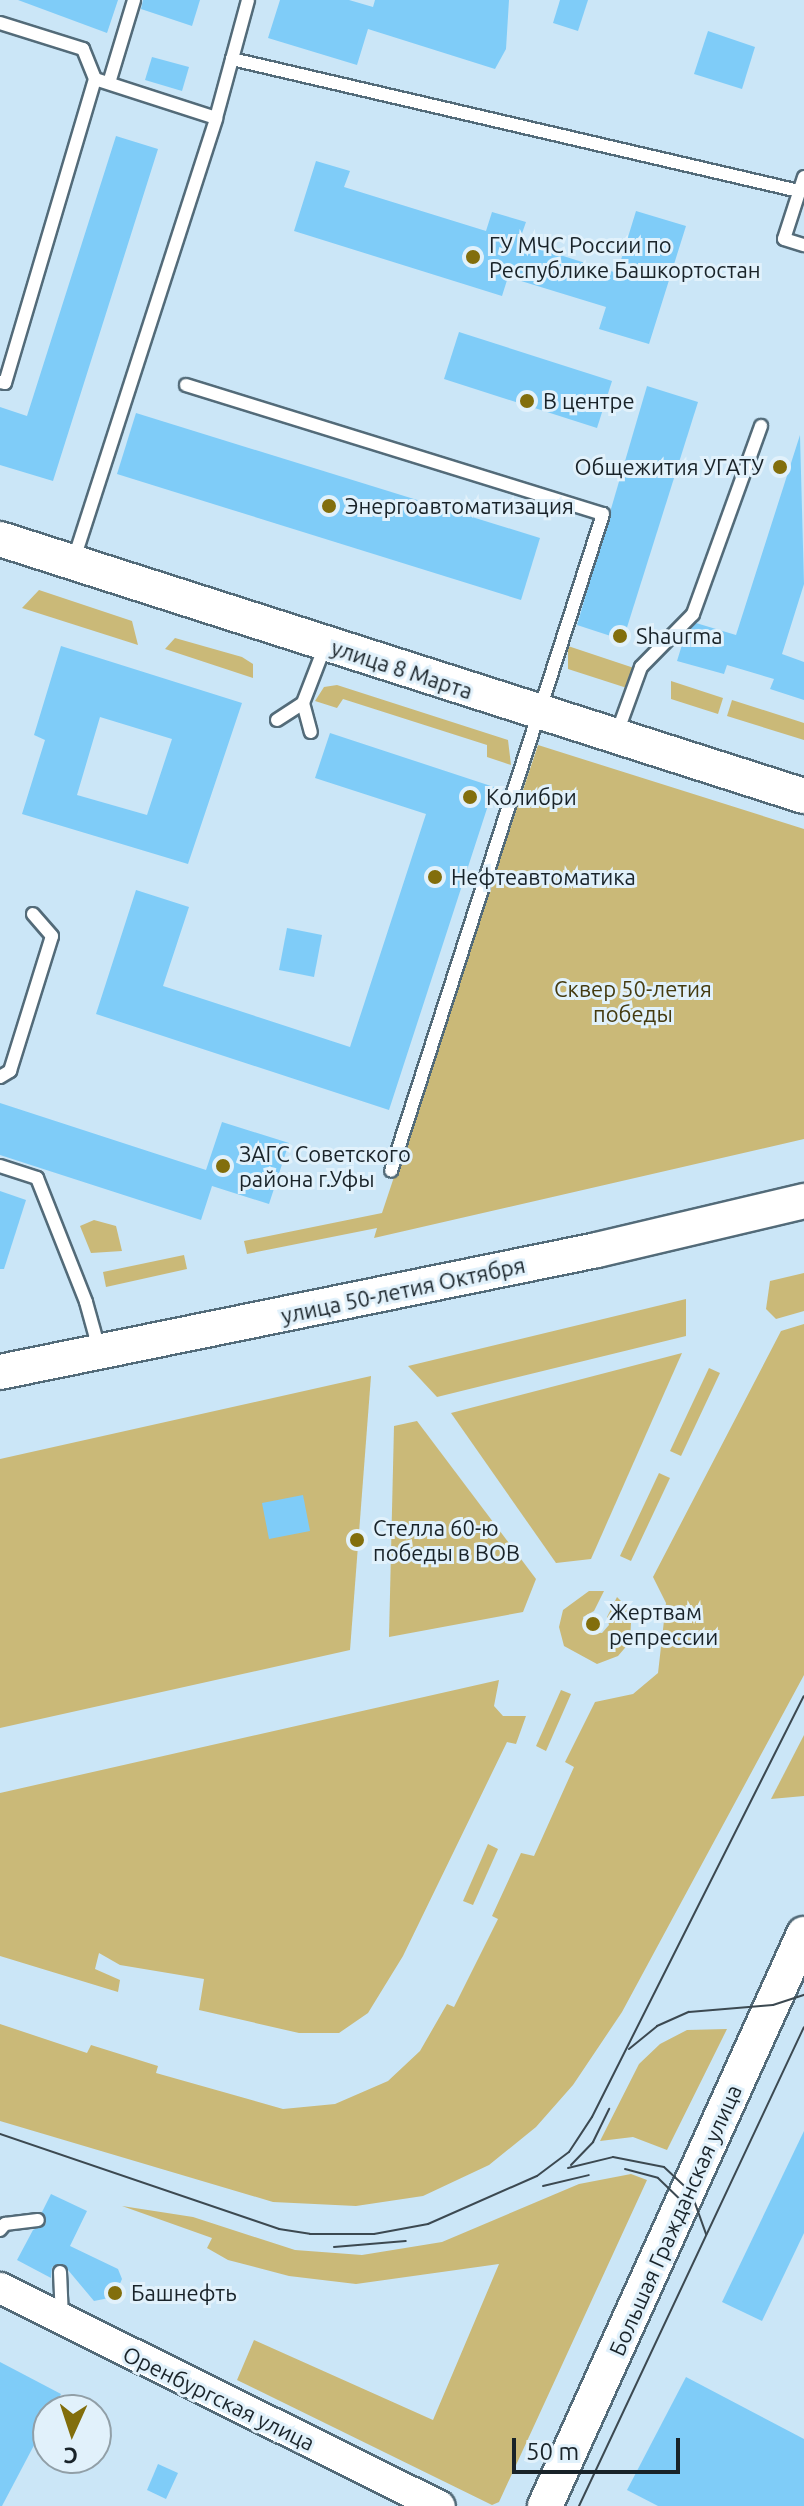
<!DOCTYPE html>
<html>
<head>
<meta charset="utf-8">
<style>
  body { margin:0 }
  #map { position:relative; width:804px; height:2506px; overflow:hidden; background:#cbe6f7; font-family:Ubuntu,sans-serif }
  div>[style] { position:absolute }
  .green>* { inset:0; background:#cab978 }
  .building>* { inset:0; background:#7fccf8 }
  .roads { filter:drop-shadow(2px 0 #536b79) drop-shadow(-2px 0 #536b79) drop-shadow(0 2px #536b79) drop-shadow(0 -2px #536b79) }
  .service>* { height:12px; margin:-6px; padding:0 6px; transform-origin:6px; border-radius:6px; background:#fff }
  .tertiary>* { height:30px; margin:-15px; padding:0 15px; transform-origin:15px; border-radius:15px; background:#fff }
  .secondary>* { height:34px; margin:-17px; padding:0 17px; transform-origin:17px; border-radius:17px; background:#fff }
  .tram>* { height:2px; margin:-1px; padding:0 1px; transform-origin:1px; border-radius:1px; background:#3c4951 }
  .dots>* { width:22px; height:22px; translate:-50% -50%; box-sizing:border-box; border:4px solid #e1f1fb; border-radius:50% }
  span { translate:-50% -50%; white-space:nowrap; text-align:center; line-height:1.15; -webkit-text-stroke:6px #e1f1fb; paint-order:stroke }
  .poi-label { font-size:22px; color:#192329 }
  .left { translate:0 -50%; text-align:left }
  .right { translate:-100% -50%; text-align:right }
  .street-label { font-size:22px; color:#192329 }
  .park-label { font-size:22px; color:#443a0f }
  .north { position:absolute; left:32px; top:2394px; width:80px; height:80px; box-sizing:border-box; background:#e1f1fb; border:2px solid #919fa7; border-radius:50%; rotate:183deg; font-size:22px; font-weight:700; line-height:32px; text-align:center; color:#192329 }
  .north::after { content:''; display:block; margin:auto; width:28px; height:36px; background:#826e0c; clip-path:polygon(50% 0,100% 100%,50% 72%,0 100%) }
  .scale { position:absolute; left:512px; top:2438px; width:168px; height:36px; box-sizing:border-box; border:4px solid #192329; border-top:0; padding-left:10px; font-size:24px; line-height:28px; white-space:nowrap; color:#192329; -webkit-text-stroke:6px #e1f1fb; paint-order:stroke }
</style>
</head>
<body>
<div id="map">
  <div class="green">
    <i style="clip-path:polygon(39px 590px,132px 621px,138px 645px,22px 608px)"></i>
    <i style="clip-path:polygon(175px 638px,242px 657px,253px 664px,253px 678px,165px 649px)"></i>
    <i style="clip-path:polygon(568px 646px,637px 669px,630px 689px,568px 669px)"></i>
    <i style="clip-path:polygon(671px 681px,723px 698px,718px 714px,671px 699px)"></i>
    <i style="clip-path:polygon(337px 685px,508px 740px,511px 765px,487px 757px,487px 745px,343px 699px,337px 708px,315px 701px,324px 687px)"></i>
    <i style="clip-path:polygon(732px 700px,804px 723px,804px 740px,727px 716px)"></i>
    <i style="clip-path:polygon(538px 745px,804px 829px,804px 1139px,374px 1238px,377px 1228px,247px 1254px,244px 1241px,382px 1213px)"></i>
    <i style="clip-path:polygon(94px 1220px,116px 1226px,122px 1251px,91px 1253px,80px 1226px)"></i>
    <i style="clip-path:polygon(184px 1255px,187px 1269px,106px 1287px,103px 1272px)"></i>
    <i style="clip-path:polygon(804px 1273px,804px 1311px,776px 1319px,766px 1309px,770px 1281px)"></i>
    <i style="clip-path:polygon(686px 1299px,686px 1336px,437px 1397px,408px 1366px)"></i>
    <i style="clip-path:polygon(804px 1324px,804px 1675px,622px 2012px,573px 2085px,536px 2127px,489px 2165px,423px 2196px,356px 2206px,273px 2202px,0 2121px,0 2024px,87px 2053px,91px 2045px,158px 2066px,156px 2073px,283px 2109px,335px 2104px,388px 2081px,420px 2051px,447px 2004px,454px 2007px,498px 1919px,492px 1916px,521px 1853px,534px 1856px,574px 1767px,565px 1762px,595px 1702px,633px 1694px,658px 1673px,666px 1603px,653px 1577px,781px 1331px)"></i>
    <i style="clip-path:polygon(682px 1353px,591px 1559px,556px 1563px,451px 1413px)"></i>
    <i style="clip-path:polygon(709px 1368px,720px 1373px,681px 1456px,670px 1451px)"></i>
    <i style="clip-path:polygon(371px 1376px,350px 1650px,0 1728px,0 1459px)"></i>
    <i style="clip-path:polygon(417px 1421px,536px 1579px,523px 1612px,389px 1637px,394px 1426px)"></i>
    <i style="clip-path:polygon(659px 1473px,670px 1478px,631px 1561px,620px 1556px)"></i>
    <i style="clip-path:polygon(589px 1591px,604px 1591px,594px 1611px,583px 1617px,587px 1632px,602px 1633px,609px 1625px,607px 1617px,617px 1597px,629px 1609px,631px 1623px,630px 1642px,618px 1656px,597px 1664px,564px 1646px,559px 1627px,563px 1610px)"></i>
    <i style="clip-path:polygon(499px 1680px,494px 1706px,503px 1716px,526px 1716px,516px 1744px,507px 1742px,403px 1956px,368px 2013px,339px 2033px,299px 2033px,199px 2010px,204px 1979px,120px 1965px,99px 1953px,95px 1969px,120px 1980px,118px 1992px,0 1956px,0 1793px)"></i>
    <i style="clip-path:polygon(561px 1690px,571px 1694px,546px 1751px,536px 1746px)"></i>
    <i style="clip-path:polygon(804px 1735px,804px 1796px,771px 1799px)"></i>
    <i style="clip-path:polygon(488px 1844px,498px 1849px,473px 1905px,463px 1901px)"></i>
    <i style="clip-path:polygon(727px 2029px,667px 2150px,633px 2137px,600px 2141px,639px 2064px,660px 2044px,687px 2030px)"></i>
    <i style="clip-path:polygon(631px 2174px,647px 2180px,499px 2502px,492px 2505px,237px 2380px,254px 2340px,433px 2420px,499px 2264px,356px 2284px,289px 2276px,228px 2260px,207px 2248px,212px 2238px,122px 2206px,193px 2217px,295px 2250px,362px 2255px,442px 2242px,579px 2184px)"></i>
  </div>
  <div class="building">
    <i style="clip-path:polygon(18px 0,118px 0,107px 33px)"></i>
    <i style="clip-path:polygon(143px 0,200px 0,192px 26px,141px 9px)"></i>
    <i style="clip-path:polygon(280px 0,349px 0,373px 7px,375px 0,509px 0,506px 49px,495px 69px,368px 29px,357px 65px,268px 38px)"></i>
    <i style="clip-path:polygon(560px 0,588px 0,578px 31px,553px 23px)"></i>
    <i style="clip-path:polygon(708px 31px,755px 47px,742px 89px,694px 74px)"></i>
    <i style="clip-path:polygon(152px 57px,189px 67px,182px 91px,145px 80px)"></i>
    <i style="clip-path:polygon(116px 136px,158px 149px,53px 481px,0 465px,0 407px,27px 416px)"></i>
    <i style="clip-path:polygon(316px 161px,350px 171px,344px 187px,486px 231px,492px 212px,526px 222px,519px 242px,617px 273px,636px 211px,686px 226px,649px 344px,599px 329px,606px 307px,508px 277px,502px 296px,294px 231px)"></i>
    <i style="clip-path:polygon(459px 332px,612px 381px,597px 428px,444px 379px)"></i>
    <i style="clip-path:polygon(647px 386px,698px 402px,623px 640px,577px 625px)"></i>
    <i style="clip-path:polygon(136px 413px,540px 538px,521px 600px,117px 474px)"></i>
    <i style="clip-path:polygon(800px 435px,804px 584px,782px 654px,804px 662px,804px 700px,770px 689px,774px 679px,727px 665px,724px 674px,677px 661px,685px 635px,696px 623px,736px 635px)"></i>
    <i style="clip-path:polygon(evenodd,61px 646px,242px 703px,188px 864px,22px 814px,45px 740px,34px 735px,61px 646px,100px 717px,172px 739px,147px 815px,77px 795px,100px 717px)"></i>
    <i style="clip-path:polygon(330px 733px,494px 787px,389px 1110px,96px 1014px,136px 890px,189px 907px,163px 986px,350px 1047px,426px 814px,315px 778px)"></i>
    <i style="clip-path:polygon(287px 928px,322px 935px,314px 977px,279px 970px)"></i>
    <i style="clip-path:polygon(0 1103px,206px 1170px,222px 1122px,289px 1143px,269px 1204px,212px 1186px,201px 1220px,0 1155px)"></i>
    <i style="clip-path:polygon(0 1191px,26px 1200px,4px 1269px,0 1269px)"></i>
    <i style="clip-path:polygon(303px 1495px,310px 1531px,269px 1539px,262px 1503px)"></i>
    <i style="clip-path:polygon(804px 2131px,804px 2233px,762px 2321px,722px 2302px)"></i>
    <i style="clip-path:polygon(51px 2194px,87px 2211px,70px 2246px,118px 2269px,122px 2279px,114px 2297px,94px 2301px,63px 2264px,52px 2267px,51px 2278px,17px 2260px,33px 2230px,46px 2224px,42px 2212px)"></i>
    <i style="clip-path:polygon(0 2362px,61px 2394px,2px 2506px,0 2506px)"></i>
    <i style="clip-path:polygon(686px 2377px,804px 2439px,804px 2506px,658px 2506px,627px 2490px)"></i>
    <i style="clip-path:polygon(158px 2464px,178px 2473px,166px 2499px,147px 2490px)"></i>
  </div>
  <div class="roads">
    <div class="service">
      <i style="left:0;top:23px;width:87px;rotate:17.4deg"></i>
      <i style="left:83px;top:49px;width:32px;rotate:68deg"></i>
      <i style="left:95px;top:79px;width:127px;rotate:17.9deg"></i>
      <i style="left:232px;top:59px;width:582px;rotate:13.11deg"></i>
      <i style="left:109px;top:83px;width:87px;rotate:-73.2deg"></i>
      <i style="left:804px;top:177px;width:65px;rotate:107.9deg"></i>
      <i style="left:784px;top:239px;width:21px;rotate:17deg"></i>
      <i style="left:0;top:382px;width:5px;rotate:11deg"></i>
      <i style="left:5px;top:383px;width:317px;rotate:-73.5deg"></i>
      <i style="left:186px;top:385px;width:436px;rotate:17.2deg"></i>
      <i style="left:603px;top:514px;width:690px;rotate:107.88deg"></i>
      <i style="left:73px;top:562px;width:466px;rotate:-72.1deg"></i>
      <i style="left:216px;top:118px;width:122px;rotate:-74.8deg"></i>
      <i style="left:303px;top:703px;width:61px;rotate:-68.9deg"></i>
      <i style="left:277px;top:720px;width:31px;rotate:-33deg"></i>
      <i style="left:303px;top:703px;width:30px;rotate:75deg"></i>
      <i style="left:617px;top:733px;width:70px;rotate:-70deg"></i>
      <i style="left:641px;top:667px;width:74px;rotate:-45.5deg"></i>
      <i style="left:693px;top:614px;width:200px;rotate:-70.1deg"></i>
      <i style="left:0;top:1077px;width:12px;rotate:-31deg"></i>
      <i style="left:10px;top:1071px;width:141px;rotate:-72.7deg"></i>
      <i style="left:52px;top:936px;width:29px;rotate:-131deg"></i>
      <i style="left:0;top:1166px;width:39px;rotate:18deg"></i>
      <i style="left:37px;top:1178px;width:133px;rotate:68.4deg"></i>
      <i style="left:86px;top:1302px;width:49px;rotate:74.5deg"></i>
      <i style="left:0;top:2230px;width:8px;rotate:-50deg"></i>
      <i style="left:5px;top:2224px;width:33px;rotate:-7deg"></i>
      <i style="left:60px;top:2272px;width:45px;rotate:87.5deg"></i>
    </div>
    <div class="tertiary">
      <i style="left:0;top:2288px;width:491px;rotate:26.4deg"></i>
    </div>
    <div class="secondary">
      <i style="left:0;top:539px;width:844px;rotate:17.73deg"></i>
      <i style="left:0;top:1372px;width:609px;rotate:-11.55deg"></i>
      <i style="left:597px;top:1250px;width:213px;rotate:-13.3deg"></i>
      <i style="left:545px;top:2506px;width:628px;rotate:-65.64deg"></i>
    </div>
  </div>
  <div class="tram">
    <i style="left:629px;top:2049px;width:36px;rotate:-39deg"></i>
    <i style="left:657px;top:2026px;width:35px;rotate:-24deg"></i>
    <i style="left:689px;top:2012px;width:84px;rotate:-4.8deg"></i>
    <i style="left:773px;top:2005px;width:33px;rotate:-18deg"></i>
    <i style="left:0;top:2134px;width:295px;rotate:18.8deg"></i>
    <i style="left:279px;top:2229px;width:31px;rotate:9deg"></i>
    <i style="left:310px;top:2234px;width:64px"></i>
    <i style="left:374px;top:2234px;width:55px;rotate:-10.5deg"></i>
    <i style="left:428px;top:2224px;width:119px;rotate:-23.8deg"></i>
    <i style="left:537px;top:2176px;width:40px;rotate:-37deg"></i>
    <i style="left:569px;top:2152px;width:42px;rotate:-56.7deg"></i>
    <i style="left:592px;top:2117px;width:471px;rotate:-63.3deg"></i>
    <i style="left:571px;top:2165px;width:32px;rotate:-46deg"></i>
    <i style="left:593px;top:2142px;width:37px;rotate:-64deg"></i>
    <i style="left:568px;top:2168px;width:46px;rotate:-13.7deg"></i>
    <i style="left:613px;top:2157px;width:52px;rotate:11.1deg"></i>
    <i style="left:664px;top:2167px;width:37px;rotate:43deg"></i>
    <i style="left:691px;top:2192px;width:45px;rotate:70.3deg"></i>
    <i style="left:625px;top:2169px;width:34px;rotate:15deg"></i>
    <i style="left:658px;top:2178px;width:33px;rotate:44deg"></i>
    <i style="left:543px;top:2186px;width:47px;rotate:-13.4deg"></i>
    <i style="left:334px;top:2247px;width:72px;rotate:-4.8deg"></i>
    <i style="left:579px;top:2506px;width:529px;rotate:-64.84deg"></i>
  </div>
  <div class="dots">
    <i style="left:473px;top:257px;background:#826e0c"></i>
    <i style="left:527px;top:401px;background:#826e0c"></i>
    <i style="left:780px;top:467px;background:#826e0c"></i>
    <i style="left:329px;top:506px;background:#826e0c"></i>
    <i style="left:620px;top:636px;background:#826e0c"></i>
    <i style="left:470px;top:797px;background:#826e0c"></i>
    <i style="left:435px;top:877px;background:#826e0c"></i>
    <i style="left:223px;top:1166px;background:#826e0c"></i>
    <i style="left:357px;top:1540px;background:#826e0c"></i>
    <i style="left:593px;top:1624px;background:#826e0c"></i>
    <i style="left:115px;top:2293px;background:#826e0c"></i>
  </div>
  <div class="poi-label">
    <span class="left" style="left:489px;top:257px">ГУ МЧС России по<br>Республике Башкортостан</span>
    <span class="left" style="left:543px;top:401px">В центре</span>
    <span class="right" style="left:764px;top:467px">Общежития УГАТУ</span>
    <span class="left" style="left:345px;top:506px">Энергоавтоматизация</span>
    <span class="left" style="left:636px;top:636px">Shaurma</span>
    <span class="left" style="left:486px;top:797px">Колибри</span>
    <span class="left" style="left:451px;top:877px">Нефтеавтоматика</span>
    <span class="left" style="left:239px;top:1166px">ЗАГС Советского<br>района г.Уфы</span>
    <span class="left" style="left:373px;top:1540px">Стелла 60-ю<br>победы в ВОВ</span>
    <span class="left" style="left:609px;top:1624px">Жертвам<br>репрессии</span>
    <span class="left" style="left:131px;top:2293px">Башнефть</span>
  </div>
  <div class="street-label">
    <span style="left:402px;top:669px;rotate:18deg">улица 8 Марта</span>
    <span style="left:403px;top:1290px;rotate:-12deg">улица 50-летия Октября</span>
    <span style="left:675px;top:2220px;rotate:-66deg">Большая Гражданская улица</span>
    <span style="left:219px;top:2398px;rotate:26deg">Оренбургская улица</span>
  </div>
  <div class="park-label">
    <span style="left:633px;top:1001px">Сквер 50-летия<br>победы</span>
  </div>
  <div class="north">С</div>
  <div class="scale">50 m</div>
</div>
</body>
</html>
